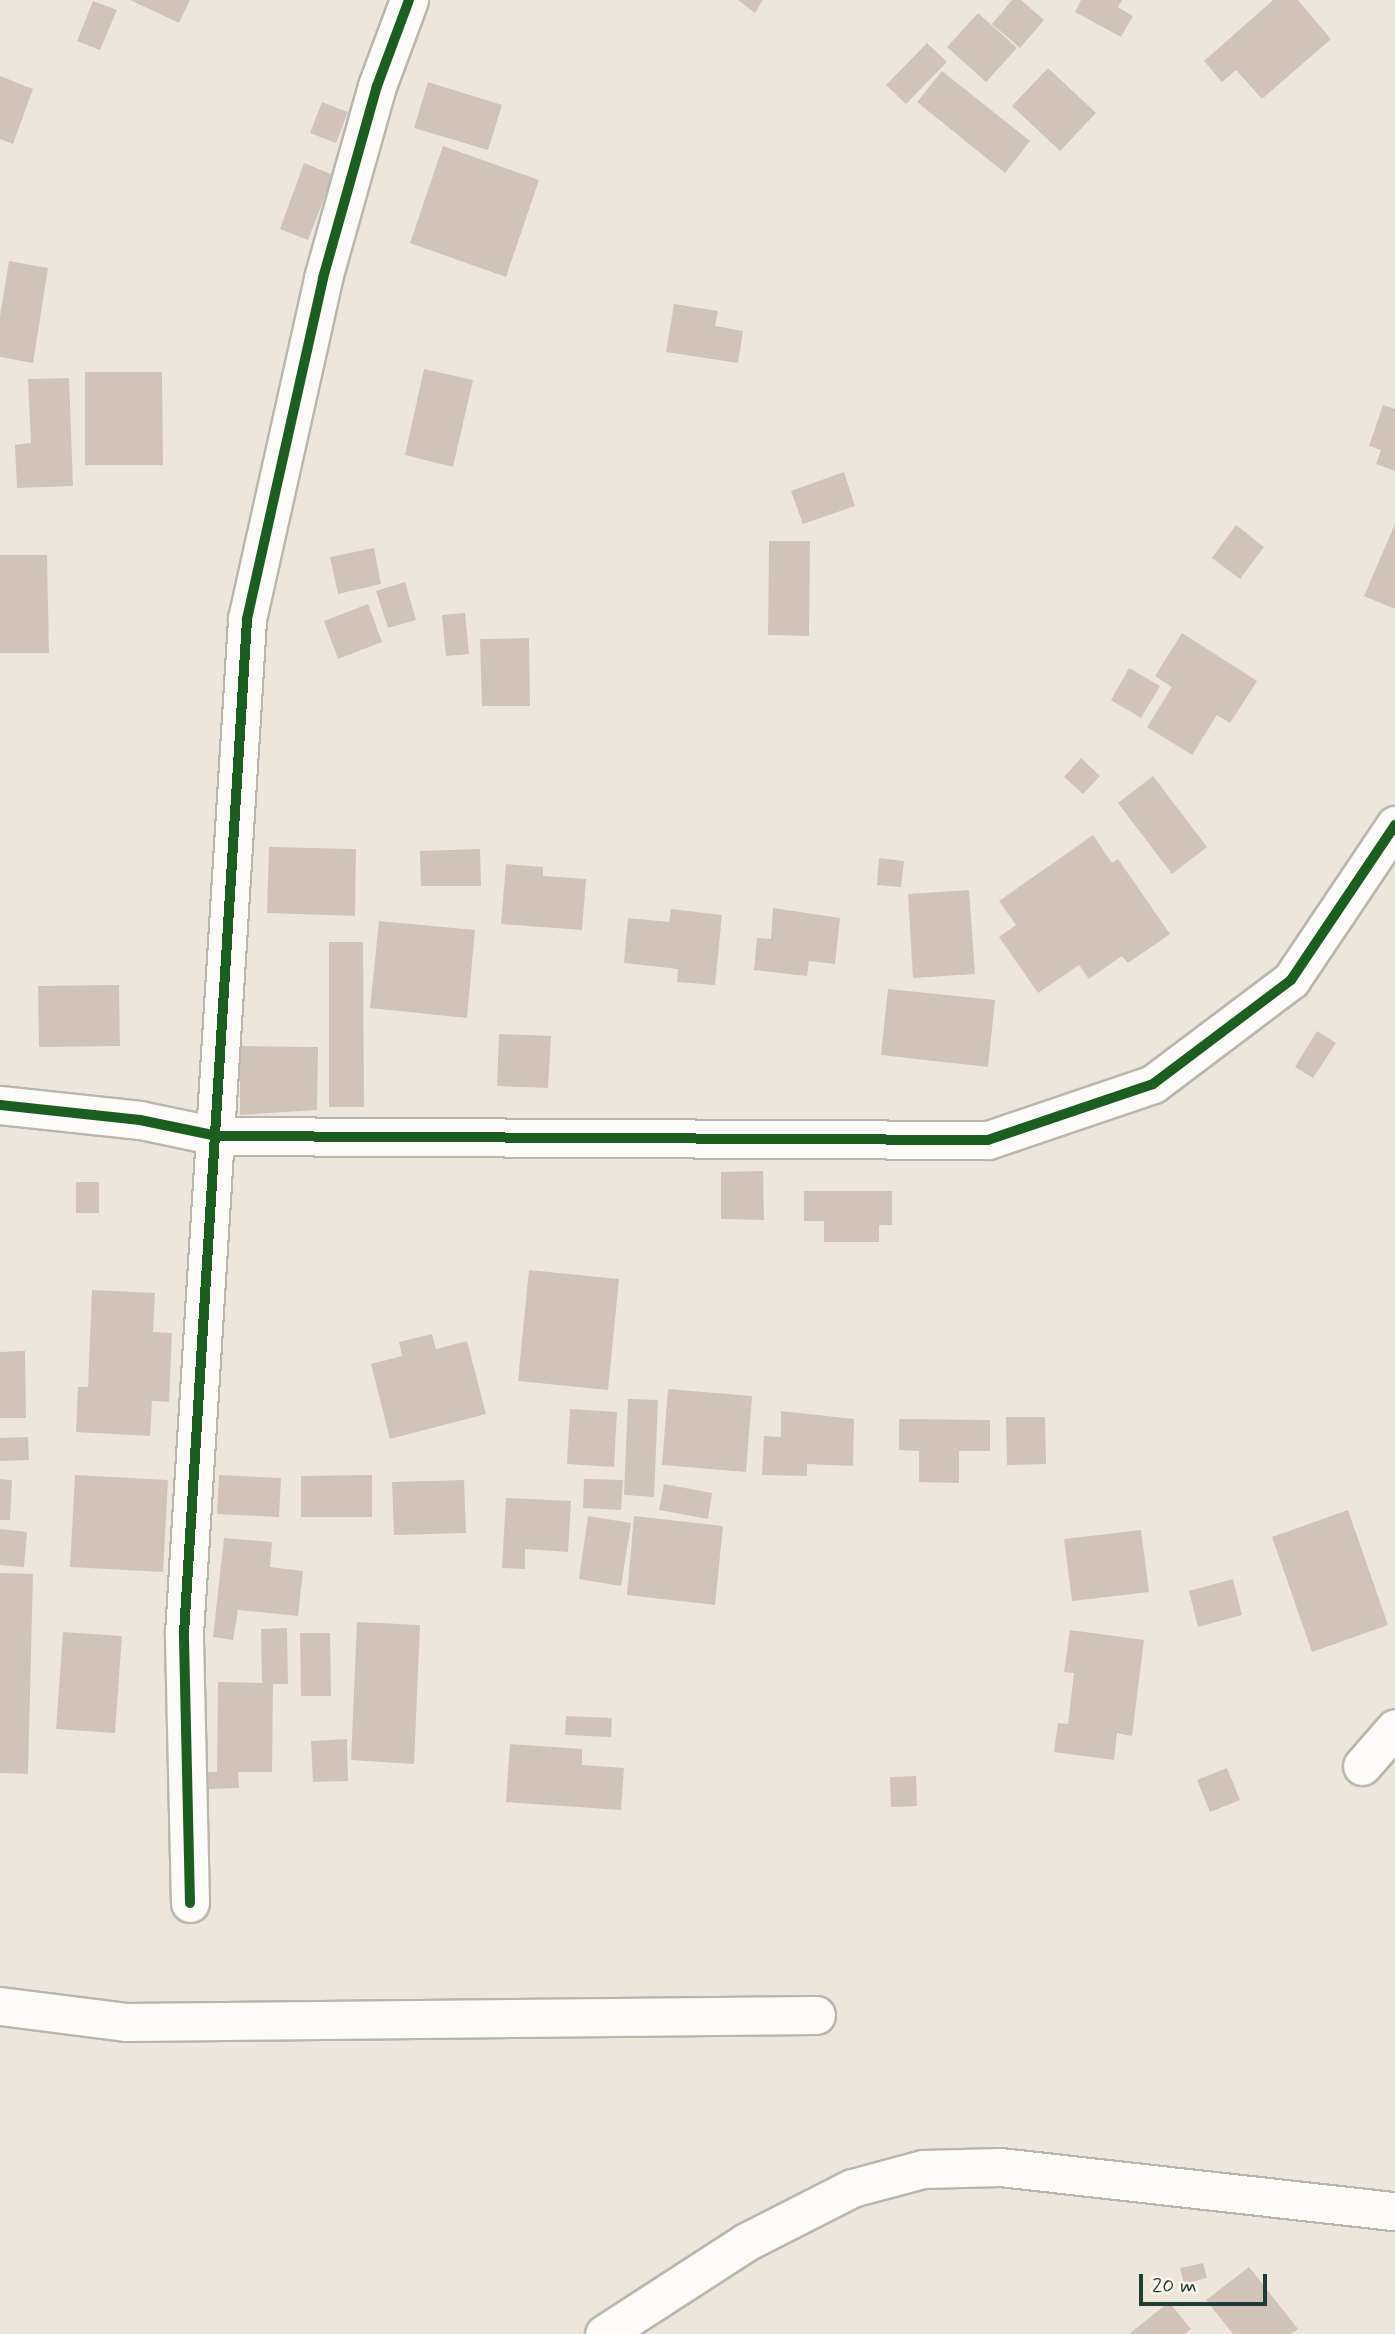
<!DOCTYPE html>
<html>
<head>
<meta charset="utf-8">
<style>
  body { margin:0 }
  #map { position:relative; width:1395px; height:2334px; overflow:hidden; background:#ede7db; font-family:Mynerve,sans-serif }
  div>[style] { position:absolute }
  .building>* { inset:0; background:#d2c3b8 }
  .roads { filter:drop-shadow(2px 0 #b7b7ae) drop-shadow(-2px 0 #b7b7ae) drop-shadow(0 2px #b7b7ae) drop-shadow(0 -2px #b7b7ae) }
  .minor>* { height:37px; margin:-18.5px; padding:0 18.5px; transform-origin:18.5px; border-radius:18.5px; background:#fcfbfa }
  .cycleway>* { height:10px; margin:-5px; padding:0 5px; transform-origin:5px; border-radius:5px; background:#1b5e20 }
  span { translate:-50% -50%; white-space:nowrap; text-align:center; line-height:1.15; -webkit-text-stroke:6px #fbf7ec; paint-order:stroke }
  .scale { position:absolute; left:1139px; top:2274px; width:128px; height:32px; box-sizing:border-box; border:4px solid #1f3d34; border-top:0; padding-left:9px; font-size:21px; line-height:24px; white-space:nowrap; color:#1f3d34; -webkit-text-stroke:5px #fbf7ec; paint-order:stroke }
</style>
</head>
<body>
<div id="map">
  <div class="building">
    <i style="clip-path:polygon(130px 0,190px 0,179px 23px)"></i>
    <i style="clip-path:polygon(738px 0,763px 0,755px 13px)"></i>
    <i style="clip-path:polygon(1012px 0,1021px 0,1044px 20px,1020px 48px,992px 24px)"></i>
    <i style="clip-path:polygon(1081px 0,1122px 0,1118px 7px,1133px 16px,1121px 37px,1075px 12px)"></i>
    <i style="clip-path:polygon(1273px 0,1298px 0,1331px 39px,1262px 99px,1236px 70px,1222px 82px,1204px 61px)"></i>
    <i style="clip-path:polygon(93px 1px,117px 10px,100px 50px,77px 41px)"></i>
    <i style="clip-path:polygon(978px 13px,1017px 48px,986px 82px,947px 47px)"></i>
    <i style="clip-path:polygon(927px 43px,947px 62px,906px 104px,886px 85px)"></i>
    <i style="clip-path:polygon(1048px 68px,1096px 113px,1060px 151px,1012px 106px)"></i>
    <i style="clip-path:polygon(942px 71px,1030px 141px,1005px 173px,917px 102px)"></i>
    <i style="clip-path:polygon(0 76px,33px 89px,13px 144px,0 139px)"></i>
    <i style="clip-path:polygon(428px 82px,502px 105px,488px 150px,414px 128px)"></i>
    <i style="clip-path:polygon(322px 102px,348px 112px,336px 143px,310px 133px)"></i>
    <i style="clip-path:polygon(443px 146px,539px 180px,506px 277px,410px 243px)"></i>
    <i style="clip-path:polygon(304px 163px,333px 175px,308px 240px,280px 229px)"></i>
    <i style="clip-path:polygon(9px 261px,48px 268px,33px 363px,0 357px,0 316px)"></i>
    <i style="clip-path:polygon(674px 304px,718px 311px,715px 326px,743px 331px,738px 363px,666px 352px)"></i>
    <i style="clip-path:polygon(424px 369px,473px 380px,453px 467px,405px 455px)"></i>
    <i style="clip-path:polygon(85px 372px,162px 372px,163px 465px,85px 465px)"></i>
    <i style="clip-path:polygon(69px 378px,73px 486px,17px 488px,15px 445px,31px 443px,28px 379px)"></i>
    <i style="clip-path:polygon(1383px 405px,1395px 409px,1395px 471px,1376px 464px,1381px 450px,1369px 446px)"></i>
    <i style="clip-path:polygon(844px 472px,855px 506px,803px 524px,791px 491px)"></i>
    <i style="clip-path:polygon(1395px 524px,1395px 609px,1364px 596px)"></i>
    <i style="clip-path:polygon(1236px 525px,1264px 547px,1240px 579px,1212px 558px)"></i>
    <i style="clip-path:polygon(769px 541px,810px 541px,809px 636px,768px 635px)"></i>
    <i style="clip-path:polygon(374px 548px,381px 584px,338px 594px,330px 557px)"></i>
    <i style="clip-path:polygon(0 555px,47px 555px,49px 653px,0 653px)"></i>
    <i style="clip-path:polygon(405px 582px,416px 620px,388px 628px,376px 591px)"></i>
    <i style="clip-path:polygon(368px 604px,382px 642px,338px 659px,324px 621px)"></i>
    <i style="clip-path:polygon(465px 613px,469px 654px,446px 656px,442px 615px)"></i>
    <i style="clip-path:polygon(1182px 633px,1257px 681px,1230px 723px,1217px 715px,1192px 755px,1147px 727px,1172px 687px,1155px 676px)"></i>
    <i style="clip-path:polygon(529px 638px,530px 706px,482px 706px,480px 639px)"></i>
    <i style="clip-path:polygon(1129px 668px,1160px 686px,1141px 718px,1111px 700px)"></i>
    <i style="clip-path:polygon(1081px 758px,1100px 776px,1083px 794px,1064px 777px)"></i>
    <i style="clip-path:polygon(1153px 776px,1207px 847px,1172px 874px,1118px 803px)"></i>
    <i style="clip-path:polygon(1093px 835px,1112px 863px,1118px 859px,1170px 934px,1128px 963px,1122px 956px,1089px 979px,1079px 965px,1038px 993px,999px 937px,1016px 925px,999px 901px)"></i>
    <i style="clip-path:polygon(269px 847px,356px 849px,355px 916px,267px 913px)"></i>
    <i style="clip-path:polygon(480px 849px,481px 886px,421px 886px,420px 851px)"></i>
    <i style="clip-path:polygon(879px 858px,904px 861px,901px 887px,877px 885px)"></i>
    <i style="clip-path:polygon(506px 864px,543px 867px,543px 876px,586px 879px,582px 930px,501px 924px)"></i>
    <i style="clip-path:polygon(969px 890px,975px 974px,913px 978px,908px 894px)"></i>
    <i style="clip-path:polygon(773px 908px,840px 918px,835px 964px,809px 961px,807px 976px,754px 970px,757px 938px,771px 939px)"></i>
    <i style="clip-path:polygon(671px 909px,722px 915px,715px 985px,677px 982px,678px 969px,624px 963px,628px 918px,669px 922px)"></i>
    <i style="clip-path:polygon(379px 921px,475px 930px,467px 1018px,370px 1008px)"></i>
    <i style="clip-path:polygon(329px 942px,363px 942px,364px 1107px,329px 1107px)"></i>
    <i style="clip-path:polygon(119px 985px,120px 1046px,39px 1047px,38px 986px)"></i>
    <i style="clip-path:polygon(888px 989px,995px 1000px,988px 1067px,881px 1055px)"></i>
    <i style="clip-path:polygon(1317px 1031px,1336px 1043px,1313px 1078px,1295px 1067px)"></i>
    <i style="clip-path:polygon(499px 1034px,551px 1036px,548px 1088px,497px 1086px)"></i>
    <i style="clip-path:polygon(240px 1046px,318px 1047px,317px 1110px,240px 1115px)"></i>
    <i style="clip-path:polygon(763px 1171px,764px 1220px,721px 1219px,721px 1172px)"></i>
    <i style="clip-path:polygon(76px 1182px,99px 1182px,99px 1213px,76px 1213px)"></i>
    <i style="clip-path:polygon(804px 1191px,892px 1191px,892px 1225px,879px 1225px,879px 1242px,824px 1242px,824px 1221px,804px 1221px)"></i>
    <i style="clip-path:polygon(529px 1270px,619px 1279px,608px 1390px,518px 1381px)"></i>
    <i style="clip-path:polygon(92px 1290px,155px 1293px,153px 1332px,172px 1333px,169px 1402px,152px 1401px,150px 1436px,76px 1432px,78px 1387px,88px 1387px)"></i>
    <i style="clip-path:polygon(432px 1334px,436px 1349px,467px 1341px,486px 1414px,390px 1439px,371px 1364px,402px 1356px,399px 1342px)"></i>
    <i style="clip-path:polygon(25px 1351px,26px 1418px,0 1418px,0 1352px)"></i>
    <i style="clip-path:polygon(668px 1389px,752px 1396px,746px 1472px,662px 1465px)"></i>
    <i style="clip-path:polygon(628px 1399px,658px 1400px,654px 1497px,624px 1495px)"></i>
    <i style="clip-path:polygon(570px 1409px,617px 1412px,614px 1467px,567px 1464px)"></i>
    <i style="clip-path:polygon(781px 1411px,854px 1419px,853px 1466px,807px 1464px,807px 1476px,762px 1475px,764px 1436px,781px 1437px)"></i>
    <i style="clip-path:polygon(1006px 1417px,1045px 1417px,1046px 1464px,1007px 1465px)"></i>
    <i style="clip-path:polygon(899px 1419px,990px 1420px,990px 1451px,959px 1451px,959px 1483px,919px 1482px,919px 1451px,899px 1450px)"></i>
    <i style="clip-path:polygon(28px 1437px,29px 1460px,0 1461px,0 1438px)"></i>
    <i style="clip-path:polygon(75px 1475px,168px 1480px,163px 1572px,70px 1567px)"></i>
    <i style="clip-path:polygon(219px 1475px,281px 1478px,279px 1517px,217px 1514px)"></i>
    <i style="clip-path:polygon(372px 1475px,372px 1517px,301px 1517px,301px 1476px)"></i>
    <i style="clip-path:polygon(0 1479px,12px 1480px,10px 1520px,0 1520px)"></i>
    <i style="clip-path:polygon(584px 1479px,623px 1480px,621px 1510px,583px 1508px)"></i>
    <i style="clip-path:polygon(464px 1480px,466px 1533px,394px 1535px,392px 1482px)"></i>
    <i style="clip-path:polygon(664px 1484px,712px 1493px,708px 1519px,659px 1510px)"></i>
    <i style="clip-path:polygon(506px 1498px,571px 1501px,568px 1552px,525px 1549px,525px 1569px,502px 1568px)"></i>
    <i style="clip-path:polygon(1348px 1510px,1388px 1625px,1312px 1652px,1272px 1537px)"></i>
    <i style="clip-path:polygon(588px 1516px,631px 1523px,621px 1586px,579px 1579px)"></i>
    <i style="clip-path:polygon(634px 1516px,723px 1526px,715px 1605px,627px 1595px)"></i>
    <i style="clip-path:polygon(0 1529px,27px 1532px,24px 1567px,0 1565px)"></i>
    <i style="clip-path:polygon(1141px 1530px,1149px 1592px,1072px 1601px,1064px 1539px)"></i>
    <i style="clip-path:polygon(224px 1538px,272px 1542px,270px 1567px,303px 1571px,298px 1616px,238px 1610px,233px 1640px,213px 1637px)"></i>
    <i style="clip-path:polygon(0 1573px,33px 1574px,28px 1774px,0 1773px)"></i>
    <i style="clip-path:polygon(1233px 1579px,1242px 1615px,1198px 1627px,1189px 1591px)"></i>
    <i style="clip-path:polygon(357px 1622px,420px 1625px,414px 1764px,351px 1760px)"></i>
    <i style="clip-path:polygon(287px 1628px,288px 1684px,273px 1684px,272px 1772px,238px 1772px,239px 1788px,209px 1789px,208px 1772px,217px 1772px,218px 1682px,262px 1683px,261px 1629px)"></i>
    <i style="clip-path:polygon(1070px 1630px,1144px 1640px,1132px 1736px,1117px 1733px,1114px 1760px,1054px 1752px,1058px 1723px,1068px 1724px,1074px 1673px,1064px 1672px)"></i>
    <i style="clip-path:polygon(63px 1632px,122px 1636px,115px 1733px,56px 1729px)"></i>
    <i style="clip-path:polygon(300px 1633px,330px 1633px,331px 1696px,301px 1696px)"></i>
    <i style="clip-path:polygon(566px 1716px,612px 1718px,611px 1737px,565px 1735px)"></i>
    <i style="clip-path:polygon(347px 1739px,348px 1781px,313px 1782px,311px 1741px)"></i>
    <i style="clip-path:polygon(510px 1744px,582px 1749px,582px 1765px,624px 1768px,621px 1810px,506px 1802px)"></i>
    <i style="clip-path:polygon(1227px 1768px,1240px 1800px,1210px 1812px,1197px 1780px)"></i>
    <i style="clip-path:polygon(916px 1776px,917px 1806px,891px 1807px,890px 1777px)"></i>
    <i style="clip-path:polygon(1203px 2263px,1207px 2278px,1184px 2284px,1180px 2268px)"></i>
    <i style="clip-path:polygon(1249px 2267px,1298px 2329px,1291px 2334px,1233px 2334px,1206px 2300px)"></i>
    <i style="clip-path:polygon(1169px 2302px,1191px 2329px,1185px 2334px,1129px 2334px)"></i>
  </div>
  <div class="roads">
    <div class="minor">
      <i style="left:0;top:1105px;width:141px;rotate:6.1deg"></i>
      <i style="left:140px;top:1120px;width:79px;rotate:11.7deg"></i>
      <i style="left:217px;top:1136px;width:771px;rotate:0.3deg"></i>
      <i style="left:988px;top:1140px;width:174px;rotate:-18.7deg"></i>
      <i style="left:1153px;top:1084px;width:173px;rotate:-37deg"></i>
      <i style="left:1291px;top:980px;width:187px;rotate:-56.1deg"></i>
      <i style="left:1362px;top:1766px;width:50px;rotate:-49deg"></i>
      <i style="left:190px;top:1903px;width:270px;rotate:-91.3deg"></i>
      <i style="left:184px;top:1633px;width:1016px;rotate:-86.44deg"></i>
      <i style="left:247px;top:619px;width:349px;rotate:-77.4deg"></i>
      <i style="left:323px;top:278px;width:199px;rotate:-74.3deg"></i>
      <i style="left:377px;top:86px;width:92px;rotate:-69.6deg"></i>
      <i style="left:0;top:2006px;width:128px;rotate:7.2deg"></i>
      <i style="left:127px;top:2022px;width:689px;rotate:-0.58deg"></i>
      <i style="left:604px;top:2334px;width:169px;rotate:-32.9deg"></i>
      <i style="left:746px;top:2242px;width:119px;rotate:-27deg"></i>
      <i style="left:852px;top:2188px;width:73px;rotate:-15deg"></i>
      <i style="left:923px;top:2169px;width:77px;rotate:-1.5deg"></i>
      <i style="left:1000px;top:2167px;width:397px;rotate:6.4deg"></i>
    </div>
  </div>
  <div class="cycleway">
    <i style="left:0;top:1105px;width:141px;rotate:6.1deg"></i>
    <i style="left:140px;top:1120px;width:79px;rotate:11.7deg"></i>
    <i style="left:217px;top:1136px;width:771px;rotate:0.3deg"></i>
    <i style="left:988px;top:1140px;width:174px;rotate:-18.7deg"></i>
    <i style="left:1153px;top:1084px;width:173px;rotate:-37deg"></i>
    <i style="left:1291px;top:980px;width:187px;rotate:-56.1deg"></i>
    <i style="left:190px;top:1903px;width:270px;rotate:-91.3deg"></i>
    <i style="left:184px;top:1633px;width:1016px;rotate:-86.44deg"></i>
    <i style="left:247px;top:619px;width:349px;rotate:-77.4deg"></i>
    <i style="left:323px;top:278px;width:199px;rotate:-74.3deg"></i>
    <i style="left:377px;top:86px;width:92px;rotate:-69.6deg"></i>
  </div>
  <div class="scale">20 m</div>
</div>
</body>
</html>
